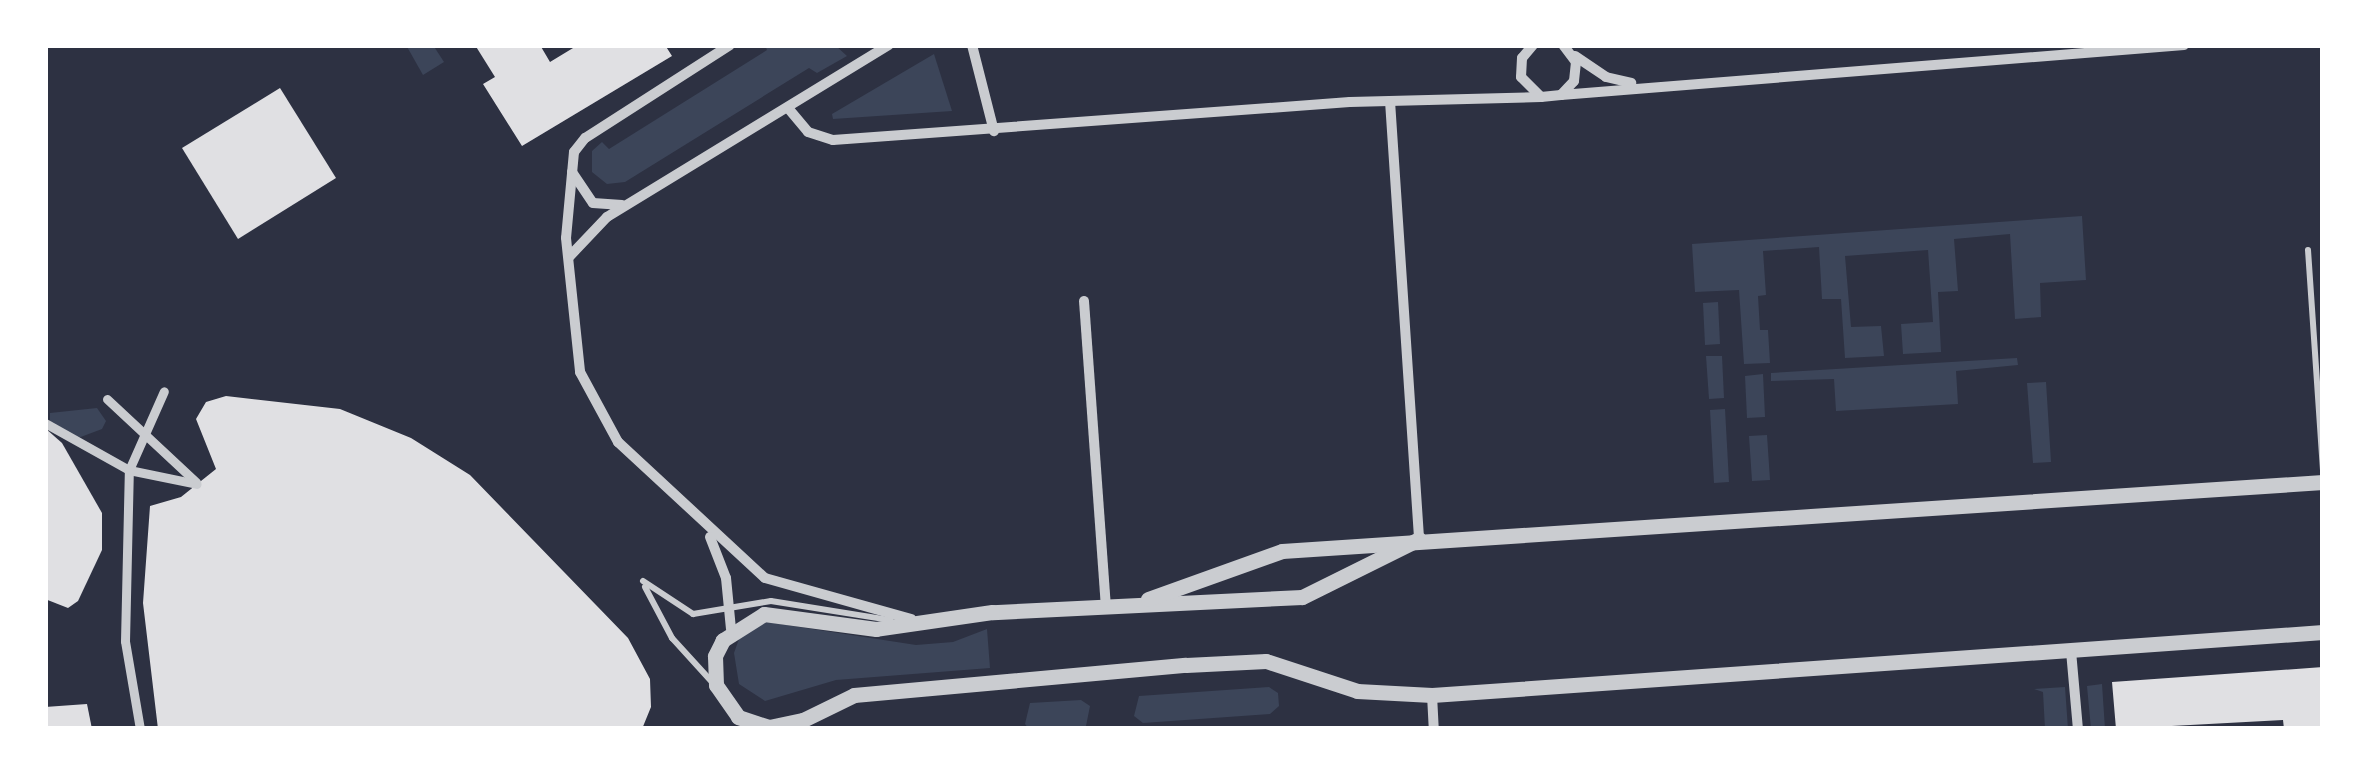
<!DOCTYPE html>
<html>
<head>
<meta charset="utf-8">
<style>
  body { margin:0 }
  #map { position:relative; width:2368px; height:774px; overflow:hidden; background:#2d3142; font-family:"Source Serif 4",serif }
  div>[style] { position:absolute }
  .green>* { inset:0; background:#3c4559 }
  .building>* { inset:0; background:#e0e0e3 }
  .service>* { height:6px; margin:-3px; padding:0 3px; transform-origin:3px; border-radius:3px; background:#caccd0 }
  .pedestrian>* { height:9px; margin:-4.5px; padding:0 4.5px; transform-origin:4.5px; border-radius:4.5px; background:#caccd0 }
  .minor>* { height:10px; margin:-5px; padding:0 5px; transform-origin:5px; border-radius:5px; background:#caccd0 }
  .tertiary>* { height:15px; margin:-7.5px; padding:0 7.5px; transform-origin:7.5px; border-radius:7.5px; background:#caccd0 }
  span { translate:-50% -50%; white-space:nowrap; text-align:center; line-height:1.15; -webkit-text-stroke:10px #fff; paint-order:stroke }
  .frame { position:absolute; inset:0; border:48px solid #fff; pointer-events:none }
</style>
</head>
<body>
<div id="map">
  <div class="green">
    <i style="clip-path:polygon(406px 45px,433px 45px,444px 62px,423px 75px)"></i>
    <i style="clip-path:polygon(765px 45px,835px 45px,847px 56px,817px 73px,809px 68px,625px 182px,607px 184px,592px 172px,592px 151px,602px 142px,609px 149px,767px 50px)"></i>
    <i style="clip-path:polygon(934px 54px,952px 111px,833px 119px,832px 114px)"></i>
    <i style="clip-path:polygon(2082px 216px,2086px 280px,2040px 283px,2041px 317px,2015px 319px,2010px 234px,1954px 239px,1958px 291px,1938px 292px,1941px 352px,1903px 354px,1901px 324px,1933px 322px,1928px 250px,1845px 256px,1851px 327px,1881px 326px,1884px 356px,1845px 358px,1841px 299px,1822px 299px,1819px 247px,1763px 251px,1766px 295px,1758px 296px,1760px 330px,1768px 330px,1770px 363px,1744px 364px,1739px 290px,1695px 292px,1692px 244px)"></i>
    <i style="clip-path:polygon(1718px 302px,1720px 344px,1705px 345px,1703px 303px)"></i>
    <i style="clip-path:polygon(1706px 356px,1722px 356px,1724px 398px,1709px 399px)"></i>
    <i style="clip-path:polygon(2017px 358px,2018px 365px,1956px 371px,1958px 404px,1836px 411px,1834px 379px,1771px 381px,1771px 373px)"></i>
    <i style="clip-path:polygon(1763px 374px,1765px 417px,1747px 418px,1745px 376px)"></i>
    <i style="clip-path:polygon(2046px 382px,2051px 462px,2033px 463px,2027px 383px)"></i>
    <i style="clip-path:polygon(97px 408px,106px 421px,102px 429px,78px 438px,50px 421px,50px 413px)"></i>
    <i style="clip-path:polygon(1725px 409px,1729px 482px,1714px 483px,1710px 410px)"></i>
    <i style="clip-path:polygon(1767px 435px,1770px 480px,1752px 481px,1749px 436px)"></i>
    <i style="clip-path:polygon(767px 622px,916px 645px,953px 642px,987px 629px,990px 668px,836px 680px,765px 701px,739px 684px,734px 653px,740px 636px)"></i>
    <i style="clip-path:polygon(2102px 684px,2105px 729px,2091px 729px,2087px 686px)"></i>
    <i style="clip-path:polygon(1269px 687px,1278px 693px,1279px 706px,1270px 714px,1143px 723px,1134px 716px,1139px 696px)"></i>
    <i style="clip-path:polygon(2065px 687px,2068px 729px,2045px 729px,2043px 692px,2034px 689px)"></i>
    <i style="clip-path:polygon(1081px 700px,1090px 706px,1086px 726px,1029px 729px,1025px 724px,1030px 703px)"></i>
  </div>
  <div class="building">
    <i style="clip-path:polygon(475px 45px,540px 45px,550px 62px,578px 45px,665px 45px,672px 56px,522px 146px,483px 84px,495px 77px)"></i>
    <i style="clip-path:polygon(280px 88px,336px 178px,238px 239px,182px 148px)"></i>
    <i style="clip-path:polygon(226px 396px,340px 409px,411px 438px,470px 475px,628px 638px,650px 679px,651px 707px,642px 729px,158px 729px,143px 603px,150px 506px,181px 497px,216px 469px,196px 419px,206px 402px)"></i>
    <i style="clip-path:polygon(45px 428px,62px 443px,102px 513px,102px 550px,78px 601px,68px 608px,45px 599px)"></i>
    <i style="clip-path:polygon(2323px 667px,2323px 729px,2284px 729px,2283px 720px,2116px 729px,2112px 682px)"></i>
    <i style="clip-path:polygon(87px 704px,92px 729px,45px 729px,45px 707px)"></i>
  </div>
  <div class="service">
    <i style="left:2308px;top:250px;width:222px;rotate:86.1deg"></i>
    <i style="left:643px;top:581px;width:60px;rotate:33.4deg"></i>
    <i style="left:693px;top:614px;width:79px;rotate:-9.5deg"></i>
    <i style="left:771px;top:601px;width:121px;rotate:9.1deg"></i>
    <i style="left:645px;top:587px;width:58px;rotate:62.1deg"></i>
    <i style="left:672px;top:638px;width:59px;rotate:47.7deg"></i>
  </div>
  <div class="pedestrian">
    <i style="left:107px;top:399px;width:122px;rotate:43deg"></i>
    <i style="left:45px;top:423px;width:96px;rotate:29.2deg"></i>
    <i style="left:129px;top:470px;width:69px;rotate:11.6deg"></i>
    <i style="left:140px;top:729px;width:89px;rotate:-99.7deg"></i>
    <i style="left:125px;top:641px;width:171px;rotate:-88.7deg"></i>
    <i style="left:129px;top:470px;width:86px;rotate:-66.1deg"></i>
  </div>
  <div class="minor">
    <i style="left:730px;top:45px;width:172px;rotate:147.3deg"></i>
    <i style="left:585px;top:138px;width:18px;rotate:128deg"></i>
    <i style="left:574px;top:152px;width:86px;rotate:95.3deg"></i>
    <i style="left:566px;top:238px;width:135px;rotate:84deg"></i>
    <i style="left:580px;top:372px;width:80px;rotate:61.5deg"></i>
    <i style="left:618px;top:442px;width:200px;rotate:42.8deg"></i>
    <i style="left:765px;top:578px;width:152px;rotate:15.7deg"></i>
    <i style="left:972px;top:45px;width:89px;rotate:75.7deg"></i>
    <i style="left:1533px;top:45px;width:17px;rotate:130deg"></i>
    <i style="left:1522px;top:58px;width:19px;rotate:93deg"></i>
    <i style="left:1521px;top:77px;width:28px;rotate:45deg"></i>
    <i style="left:1541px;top:97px;width:20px;rotate:-6deg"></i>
    <i style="left:1561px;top:95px;width:19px;rotate:-47deg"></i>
    <i style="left:1574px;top:81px;width:19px;rotate:-84deg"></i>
    <i style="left:1576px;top:62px;width:21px;rotate:-127deg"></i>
    <i style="left:1575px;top:56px;width:37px;rotate:34deg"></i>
    <i style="left:1606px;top:77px;width:26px;rotate:13deg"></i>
    <i style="left:1561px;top:95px;width:625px;rotate:-4.59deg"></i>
    <i style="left:1390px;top:101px;width:439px;rotate:86.2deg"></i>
    <i style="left:788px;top:108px;width:31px;rotate:50deg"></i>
    <i style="left:808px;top:132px;width:26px;rotate:18deg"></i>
    <i style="left:833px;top:140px;width:518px;rotate:-4.2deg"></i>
    <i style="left:1350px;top:102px;width:191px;rotate:-1.5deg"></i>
    <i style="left:572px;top:172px;width:37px;rotate:56deg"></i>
    <i style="left:593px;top:203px;width:29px;rotate:4deg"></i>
    <i style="left:569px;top:257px;width:55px;rotate:-46.5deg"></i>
    <i style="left:607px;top:217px;width:330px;rotate:-31.4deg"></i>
    <i style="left:1084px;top:301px;width:307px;rotate:85.9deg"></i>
    <i style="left:710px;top:537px;width:44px;rotate:68.7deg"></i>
    <i style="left:726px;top:578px;width:51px;rotate:84.4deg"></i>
    <i style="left:2071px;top:651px;width:78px;rotate:84.9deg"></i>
    <i style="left:1432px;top:695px;width:34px;rotate:87deg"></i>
  </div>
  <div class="tertiary">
    <i style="left:1419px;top:539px;width:131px;rotate:153.6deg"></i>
    <i style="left:1302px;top:597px;width:310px;rotate:177.2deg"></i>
    <i style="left:992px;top:612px;width:117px;rotate:171.7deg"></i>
    <i style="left:876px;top:629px;width:113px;rotate:-172.4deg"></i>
    <i style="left:764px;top:614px;width:49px;rotate:147.6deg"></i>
    <i style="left:723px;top:640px;width:18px;rotate:117deg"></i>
    <i style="left:715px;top:656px;width:29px;rotate:88deg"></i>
    <i style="left:716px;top:685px;width:39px;rotate:55deg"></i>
    <i style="left:738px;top:717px;width:33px;rotate:18deg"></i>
    <i style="left:769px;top:727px;width:35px;rotate:-12deg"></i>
    <i style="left:803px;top:720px;width:57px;rotate:-26.1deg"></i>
    <i style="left:854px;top:695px;width:333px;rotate:-5.2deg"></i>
    <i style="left:1186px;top:665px;width:80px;rotate:-2.9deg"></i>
    <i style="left:1266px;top:661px;width:96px;rotate:18.2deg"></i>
    <i style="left:1357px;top:691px;width:75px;rotate:3.1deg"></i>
    <i style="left:1432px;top:695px;width:893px;rotate:-4.04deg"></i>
    <i style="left:1148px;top:599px;width:142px;rotate:-19.7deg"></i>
    <i style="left:1282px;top:551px;width:1043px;rotate:-3.79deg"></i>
  </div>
  <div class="frame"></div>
</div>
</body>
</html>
